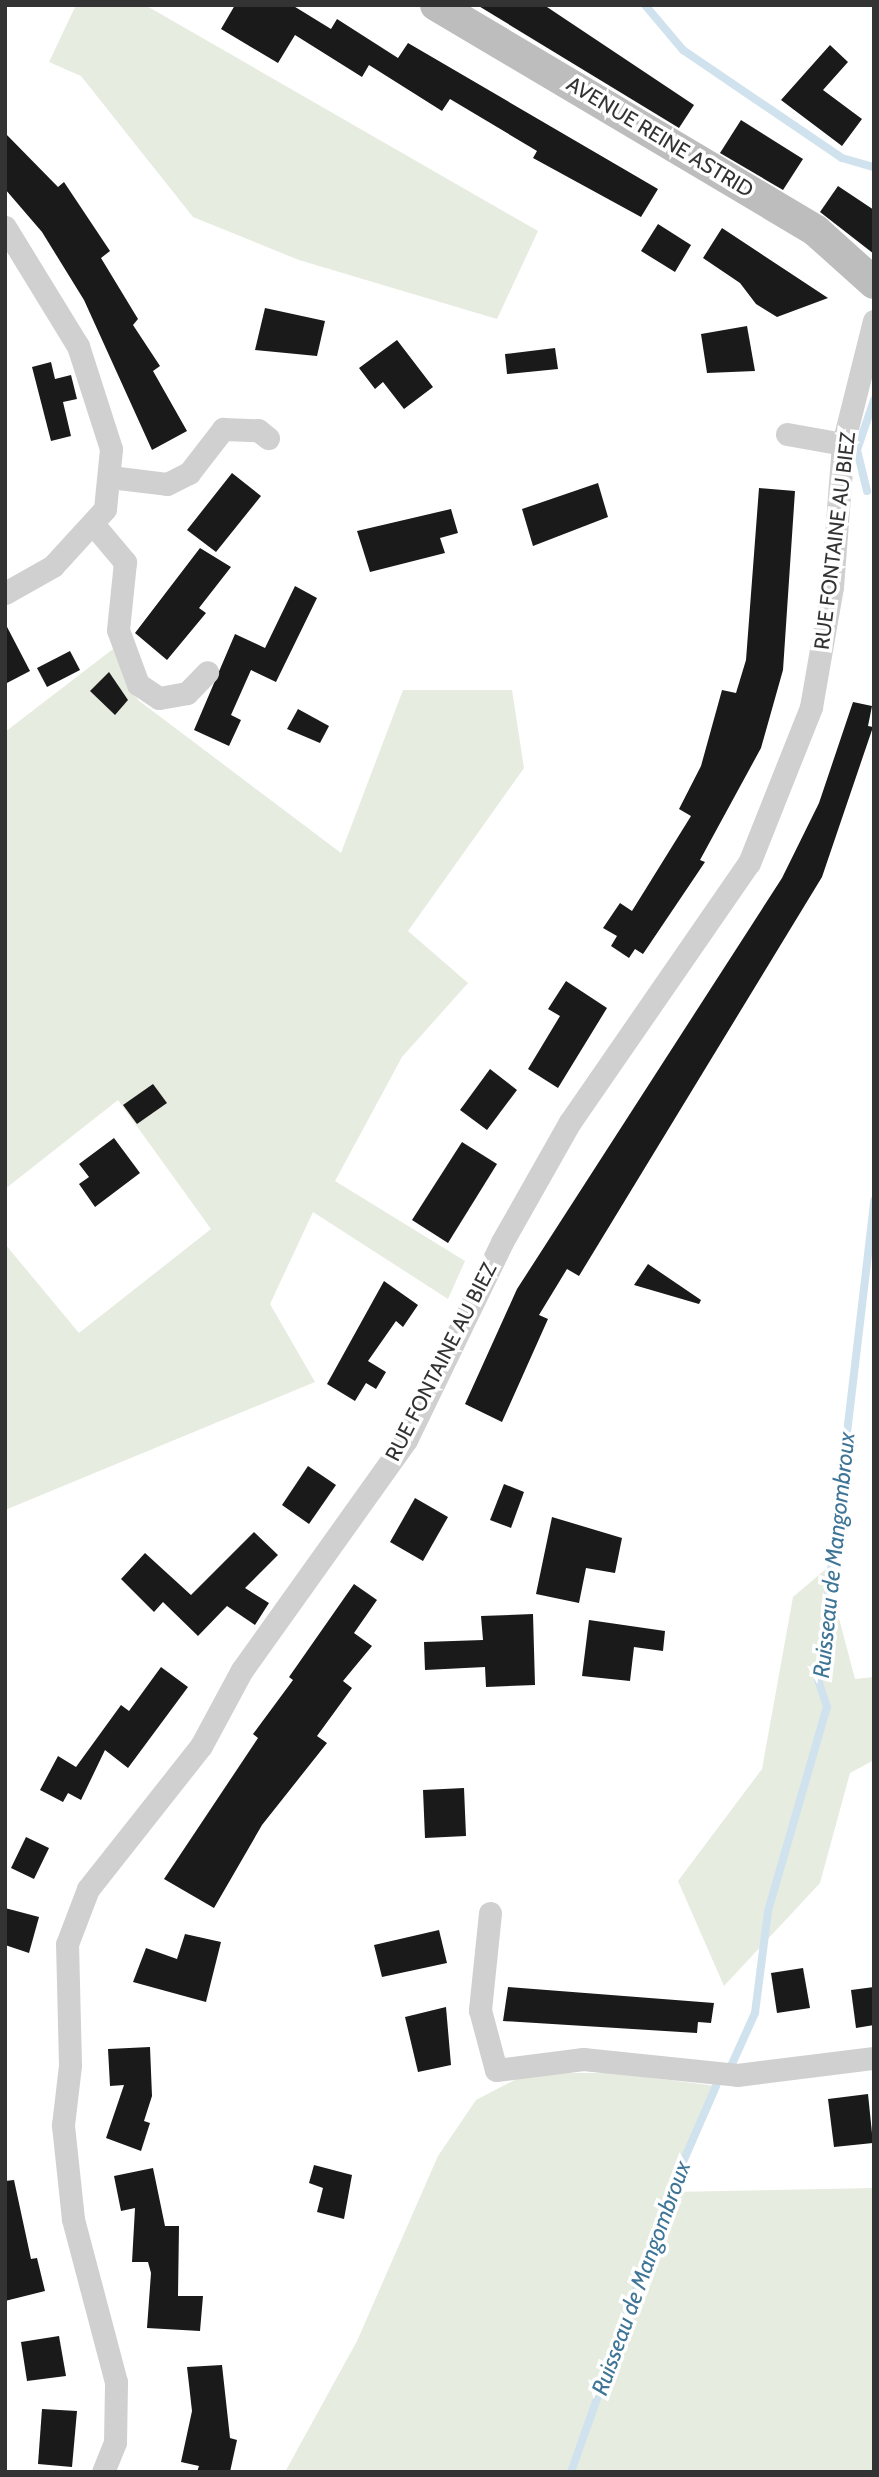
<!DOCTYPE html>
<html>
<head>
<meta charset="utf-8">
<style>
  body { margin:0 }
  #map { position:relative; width:879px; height:2477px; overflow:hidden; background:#fff; font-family:Cabin,sans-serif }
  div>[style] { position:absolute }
  .green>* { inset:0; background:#e6ecdf }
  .stream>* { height:8px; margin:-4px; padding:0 4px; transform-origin:4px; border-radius:4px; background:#cfe2ee }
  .building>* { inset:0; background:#1a1a1a }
  .minor>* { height:23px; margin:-11.5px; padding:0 11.5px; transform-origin:11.5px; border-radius:11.5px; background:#d0d0d0 }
  .secondary>* { height:32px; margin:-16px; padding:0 16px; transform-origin:16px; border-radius:16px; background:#bdbdbd }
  span { translate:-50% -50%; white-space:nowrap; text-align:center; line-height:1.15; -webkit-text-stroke:7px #fff; paint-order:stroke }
  .street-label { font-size:21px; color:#333 }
  .water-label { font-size:23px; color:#3f7597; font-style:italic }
  .frame { position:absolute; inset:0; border:7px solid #333; pointer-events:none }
</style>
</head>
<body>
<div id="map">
  <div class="green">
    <i style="clip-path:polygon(76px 5px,145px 5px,538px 231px,497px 319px,299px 260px,193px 217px,81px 76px,49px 62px)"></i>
    <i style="clip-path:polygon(113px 649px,138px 700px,341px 853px,403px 690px,512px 690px,524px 768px,408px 931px,468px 983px,402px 1057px,335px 1181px,465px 1261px,448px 1299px,313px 1212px,270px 1304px,315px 1382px,5px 1510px,5px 1244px,79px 1333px,211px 1229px,118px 1100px,5px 1189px,5px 732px)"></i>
    <i style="clip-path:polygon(826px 1569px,855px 1679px,874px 1677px,874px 1760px,850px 1773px,820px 1883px,724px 1986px,678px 1881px,762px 1769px,793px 1597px)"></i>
    <i style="clip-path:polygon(528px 2073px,614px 2073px,716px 2086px,671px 2192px,874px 2188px,874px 2472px,285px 2472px,357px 2341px,438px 2156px,476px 2100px)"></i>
  </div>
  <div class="stream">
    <i style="left:645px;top:5px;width:59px;rotate:49.8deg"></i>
    <i style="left:683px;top:50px;width:192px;rotate:34.2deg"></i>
    <i style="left:842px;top:158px;width:33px;rotate:16deg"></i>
    <i style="left:867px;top:491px;width:42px;rotate:-103.7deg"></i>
    <i style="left:857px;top:450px;width:53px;rotate:-71.2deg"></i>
    <i style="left:732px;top:2064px;width:56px;rotate:-65.7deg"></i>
    <i style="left:755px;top:2013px;width:103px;rotate:-82.7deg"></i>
    <i style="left:768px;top:1911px;width:212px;rotate:-73.9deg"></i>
    <i style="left:827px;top:1707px;width:28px;rotate:-108deg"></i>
    <i style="left:818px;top:1680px;width:483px;rotate:-83.3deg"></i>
    <i style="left:571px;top:2472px;width:297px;rotate:-70.5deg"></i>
    <i style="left:670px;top:2192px;width:116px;rotate:-66.5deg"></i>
  </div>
  <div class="building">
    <i style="clip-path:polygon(235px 5px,292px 5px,331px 29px,337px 19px,398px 58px,408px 43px,658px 189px,641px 217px,533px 158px,537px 151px,450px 99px,442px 111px,369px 65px,362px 77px,295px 35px,278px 63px,221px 29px)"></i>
    <i style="clip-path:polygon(477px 5px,544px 5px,694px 105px,679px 128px)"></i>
    <i style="clip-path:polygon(830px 45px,848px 62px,823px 90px,862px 119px,842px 146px,781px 100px)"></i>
    <i style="clip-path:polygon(741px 120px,803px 159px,783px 190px,720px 153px)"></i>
    <i style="clip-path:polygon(5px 133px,58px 187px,64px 182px,110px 251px,101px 258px,138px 319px,133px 325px,160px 366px,153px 371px,187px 431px,152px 450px,84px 300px,42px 232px,5px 189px)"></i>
    <i style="clip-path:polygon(838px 186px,874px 210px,874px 254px,820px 212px)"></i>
    <i style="clip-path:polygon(658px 224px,691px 245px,675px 272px,641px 251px)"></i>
    <i style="clip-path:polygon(722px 228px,781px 267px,828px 298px,777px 317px,756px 304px,740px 283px,703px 258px)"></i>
    <i style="clip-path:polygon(265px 308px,325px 321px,317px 356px,255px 350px)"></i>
    <i style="clip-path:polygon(747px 326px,755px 371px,707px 373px,701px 334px)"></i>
    <i style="clip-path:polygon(397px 340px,433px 387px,404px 409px,383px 382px,375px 389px,359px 368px)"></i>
    <i style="clip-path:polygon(555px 348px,558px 369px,507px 374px,505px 354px)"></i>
    <i style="clip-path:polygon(51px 362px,55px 379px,71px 375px,77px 399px,63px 402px,71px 436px,51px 441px,32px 367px)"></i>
    <i style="clip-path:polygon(232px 473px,261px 496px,216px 552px,187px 530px)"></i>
    <i style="clip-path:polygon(598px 483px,608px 517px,533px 546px,522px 509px)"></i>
    <i style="clip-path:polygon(759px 488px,795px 491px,783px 670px,761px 748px,700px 860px,705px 862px,643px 954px,635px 949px,629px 958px,611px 946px,617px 936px,603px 928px,620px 903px,632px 911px,691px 816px,679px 809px,701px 766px,722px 690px,736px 693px,746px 660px)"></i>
    <i style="clip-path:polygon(451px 509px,458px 533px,440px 538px,445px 553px,370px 572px,357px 531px)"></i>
    <i style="clip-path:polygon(200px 548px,231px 567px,199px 608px,206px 613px,167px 660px,135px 633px)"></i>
    <i style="clip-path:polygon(295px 586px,317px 598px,276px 682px,251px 670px,231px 715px,241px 720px,229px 746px,194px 730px,235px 634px,265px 648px)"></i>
    <i style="clip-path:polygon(5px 623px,30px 671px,5px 684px)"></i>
    <i style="clip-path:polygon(70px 651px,80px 670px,47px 687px,37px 668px)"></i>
    <i style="clip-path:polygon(109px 672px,128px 700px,115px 715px,90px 691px)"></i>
    <i style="clip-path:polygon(853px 702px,872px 706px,868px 726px,873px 727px,822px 877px,579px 1276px,567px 1269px,539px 1315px,548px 1319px,502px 1422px,465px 1404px,517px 1289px,782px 878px,819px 803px)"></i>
    <i style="clip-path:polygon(298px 709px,329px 726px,320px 743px,287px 729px)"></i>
    <i style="clip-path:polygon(566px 981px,607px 1008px,558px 1088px,528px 1069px,560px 1016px,548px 1009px)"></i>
    <i style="clip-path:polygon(490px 1069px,517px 1090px,487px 1130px,460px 1110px)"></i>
    <i style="clip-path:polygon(153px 1084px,167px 1103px,137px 1124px,123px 1105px)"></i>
    <i style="clip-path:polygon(114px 1138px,140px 1173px,95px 1207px,79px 1184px,89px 1177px,79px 1164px)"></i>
    <i style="clip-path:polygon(462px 1142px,497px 1164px,448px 1243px,412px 1220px)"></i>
    <i style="clip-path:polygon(648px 1264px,701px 1300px,699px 1304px,634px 1285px)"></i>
    <i style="clip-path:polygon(384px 1281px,418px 1305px,403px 1327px,396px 1321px,368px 1361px,386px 1372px,376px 1389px,366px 1383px,355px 1401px,327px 1384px)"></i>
    <i style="clip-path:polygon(308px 1466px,336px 1485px,309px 1524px,282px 1505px)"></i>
    <i style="clip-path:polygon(504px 1484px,524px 1492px,511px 1528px,490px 1520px)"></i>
    <i style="clip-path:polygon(415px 1498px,448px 1517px,423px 1561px,390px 1542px)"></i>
    <i style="clip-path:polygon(552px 1517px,622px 1538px,615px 1573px,586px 1568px,579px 1603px,536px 1594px)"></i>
    <i style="clip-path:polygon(254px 1532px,278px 1555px,245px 1588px,269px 1603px,255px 1625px,227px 1606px,198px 1636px,163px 1602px,154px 1612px,121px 1579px,145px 1553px,191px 1595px)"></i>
    <i style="clip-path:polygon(354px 1584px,377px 1600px,354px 1633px,372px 1646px,343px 1681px,352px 1688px,317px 1736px,327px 1743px,262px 1825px,214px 1908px,164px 1879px,258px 1738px,253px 1734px,293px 1680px,289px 1677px)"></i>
    <i style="clip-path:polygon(533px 1614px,535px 1685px,486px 1687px,485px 1667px,425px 1670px,424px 1642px,483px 1640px,481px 1616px)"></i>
    <i style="clip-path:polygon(589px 1620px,665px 1631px,663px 1651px,634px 1647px,630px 1681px,582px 1676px)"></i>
    <i style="clip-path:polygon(161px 1667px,188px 1687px,128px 1768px,105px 1750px,81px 1800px,68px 1793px,63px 1802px,40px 1790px,58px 1756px,76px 1767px,121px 1705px,129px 1711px)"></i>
    <i style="clip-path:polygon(464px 1788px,466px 1836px,425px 1838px,423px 1790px)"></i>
    <i style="clip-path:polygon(26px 1837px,49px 1848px,34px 1879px,11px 1868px)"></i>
    <i style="clip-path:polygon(5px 1908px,39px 1917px,29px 1953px,5px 1945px)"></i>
    <i style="clip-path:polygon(439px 1930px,447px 1963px,382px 1977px,374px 1945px)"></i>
    <i style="clip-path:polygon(185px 1934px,221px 1942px,206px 2002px,133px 1982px,146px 1948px,177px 1959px)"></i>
    <i style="clip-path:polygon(803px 1968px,810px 2008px,777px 2013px,771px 1973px)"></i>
    <i style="clip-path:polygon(508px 1987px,714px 2003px,711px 2023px,698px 2022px,697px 2033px,503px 2021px)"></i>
    <i style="clip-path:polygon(874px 1987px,874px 2025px,856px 2028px,851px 1990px)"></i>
    <i style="clip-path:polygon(446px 2007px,451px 2065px,418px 2072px,405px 2017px)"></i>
    <i style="clip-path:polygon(150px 2047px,152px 2096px,144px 2121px,150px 2123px,141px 2151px,106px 2138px,124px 2085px,110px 2086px,108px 2049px)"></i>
    <i style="clip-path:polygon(868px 2094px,873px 2143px,834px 2147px,828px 2099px)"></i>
    <i style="clip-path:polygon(314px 2165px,352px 2175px,344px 2219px,317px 2212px,323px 2188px,309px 2183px)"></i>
    <i style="clip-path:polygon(153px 2168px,165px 2226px,179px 2226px,178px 2296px,203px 2296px,200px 2331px,147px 2328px,151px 2273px,148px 2262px,132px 2262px,135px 2208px,121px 2211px,114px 2176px)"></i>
    <i style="clip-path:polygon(14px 2180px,31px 2259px,37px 2258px,45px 2291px,5px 2301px,5px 2181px)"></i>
    <i style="clip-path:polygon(59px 2336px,66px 2376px,27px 2381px,21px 2342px)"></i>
    <i style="clip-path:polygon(222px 2365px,230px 2438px,237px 2440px,230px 2472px,197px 2472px,199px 2466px,181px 2462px,192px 2411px,187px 2367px)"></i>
    <i style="clip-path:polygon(42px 2409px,77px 2411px,72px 2467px,38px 2464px)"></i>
  </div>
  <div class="minor">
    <i style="left:5px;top:227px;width:140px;rotate:58.5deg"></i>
    <i style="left:78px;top:346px;width:108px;rotate:72.2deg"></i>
    <i style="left:111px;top:449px;width:60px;rotate:95.7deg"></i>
    <i style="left:105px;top:509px;width:77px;rotate:132.4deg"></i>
    <i style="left:53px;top:566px;width:55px;rotate:150.6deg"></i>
    <i style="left:787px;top:434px;width:57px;rotate:10.1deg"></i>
    <i style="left:110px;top:477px;width:57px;rotate:7deg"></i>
    <i style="left:167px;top:484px;width:25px;rotate:-27deg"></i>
    <i style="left:189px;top:473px;width:56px;rotate:-52.3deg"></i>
    <i style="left:223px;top:429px;width:35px;rotate:2deg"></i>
    <i style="left:258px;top:430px;width:13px;rotate:39deg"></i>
    <i style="left:93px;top:524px;width:50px;rotate:49.9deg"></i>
    <i style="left:125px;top:562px;width:68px;rotate:95.9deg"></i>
    <i style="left:118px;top:630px;width:58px;rotate:69.7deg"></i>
    <i style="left:138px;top:684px;width:25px;rotate:34deg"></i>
    <i style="left:159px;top:698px;width:28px;rotate:-10deg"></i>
    <i style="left:187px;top:693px;width:29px;rotate:-46deg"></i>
    <i style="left:490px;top:1913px;width:98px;rotate:95.9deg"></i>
    <i style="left:480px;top:2010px;width:62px;rotate:75.1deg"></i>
    <i style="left:496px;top:2070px;width:88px;rotate:-7.2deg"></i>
    <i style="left:583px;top:2059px;width:155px;rotate:5.9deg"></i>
    <i style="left:737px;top:2075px;width:138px;rotate:-7.1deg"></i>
    <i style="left:103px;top:2472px;width:32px;rotate:-68deg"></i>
    <i style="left:115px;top:2442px;width:60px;rotate:-89deg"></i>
    <i style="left:116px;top:2382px;width:169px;rotate:-104.8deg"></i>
    <i style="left:73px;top:2219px;width:95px;rotate:-96.1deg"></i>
    <i style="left:63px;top:2125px;width:60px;rotate:-83.3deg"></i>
    <i style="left:70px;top:2065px;width:121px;rotate:-91.4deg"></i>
    <i style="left:67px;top:1944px;width:59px;rotate:-69.1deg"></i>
    <i style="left:88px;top:1889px;width:182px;rotate:-51.7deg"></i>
    <i style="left:201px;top:1746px;width:86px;rotate:-61.7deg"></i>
    <i style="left:242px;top:1670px;width:282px;rotate:-54.5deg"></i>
    <i style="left:406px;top:1440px;width:220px;rotate:-64.1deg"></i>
    <i style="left:502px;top:1242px;width:138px;rotate:-60.5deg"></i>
    <i style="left:570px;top:1122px;width:315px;rotate:-55.4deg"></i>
    <i style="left:749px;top:863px;width:168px;rotate:-68.3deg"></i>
    <i style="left:811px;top:707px;width:122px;rotate:-80.1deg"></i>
    <i style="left:832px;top:587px;width:143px;rotate:-85.6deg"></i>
    <i style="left:843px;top:444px;width:127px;rotate:-75.9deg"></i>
  </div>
  <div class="secondary">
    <i style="left:436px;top:5px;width:442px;rotate:30.7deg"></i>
    <i style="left:816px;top:231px;width:78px;rotate:41.9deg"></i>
  </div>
  <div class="street-label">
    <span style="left:660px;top:137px;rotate:31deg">AVENUE REINE ASTRID</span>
    <span style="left:835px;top:541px;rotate:-83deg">RUE FONTAINE AU BIEZ</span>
    <span style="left:441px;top:1362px;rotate:-63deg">RUE FONTAINE AU BIEZ</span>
  </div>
  <div class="water-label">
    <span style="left:834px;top:1555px;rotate:-84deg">Ruisseau de Mangombroux</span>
    <span style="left:641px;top:2278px;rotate:-70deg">Ruisseau de Mangombroux</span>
  </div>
  <div class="frame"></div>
</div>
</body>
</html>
